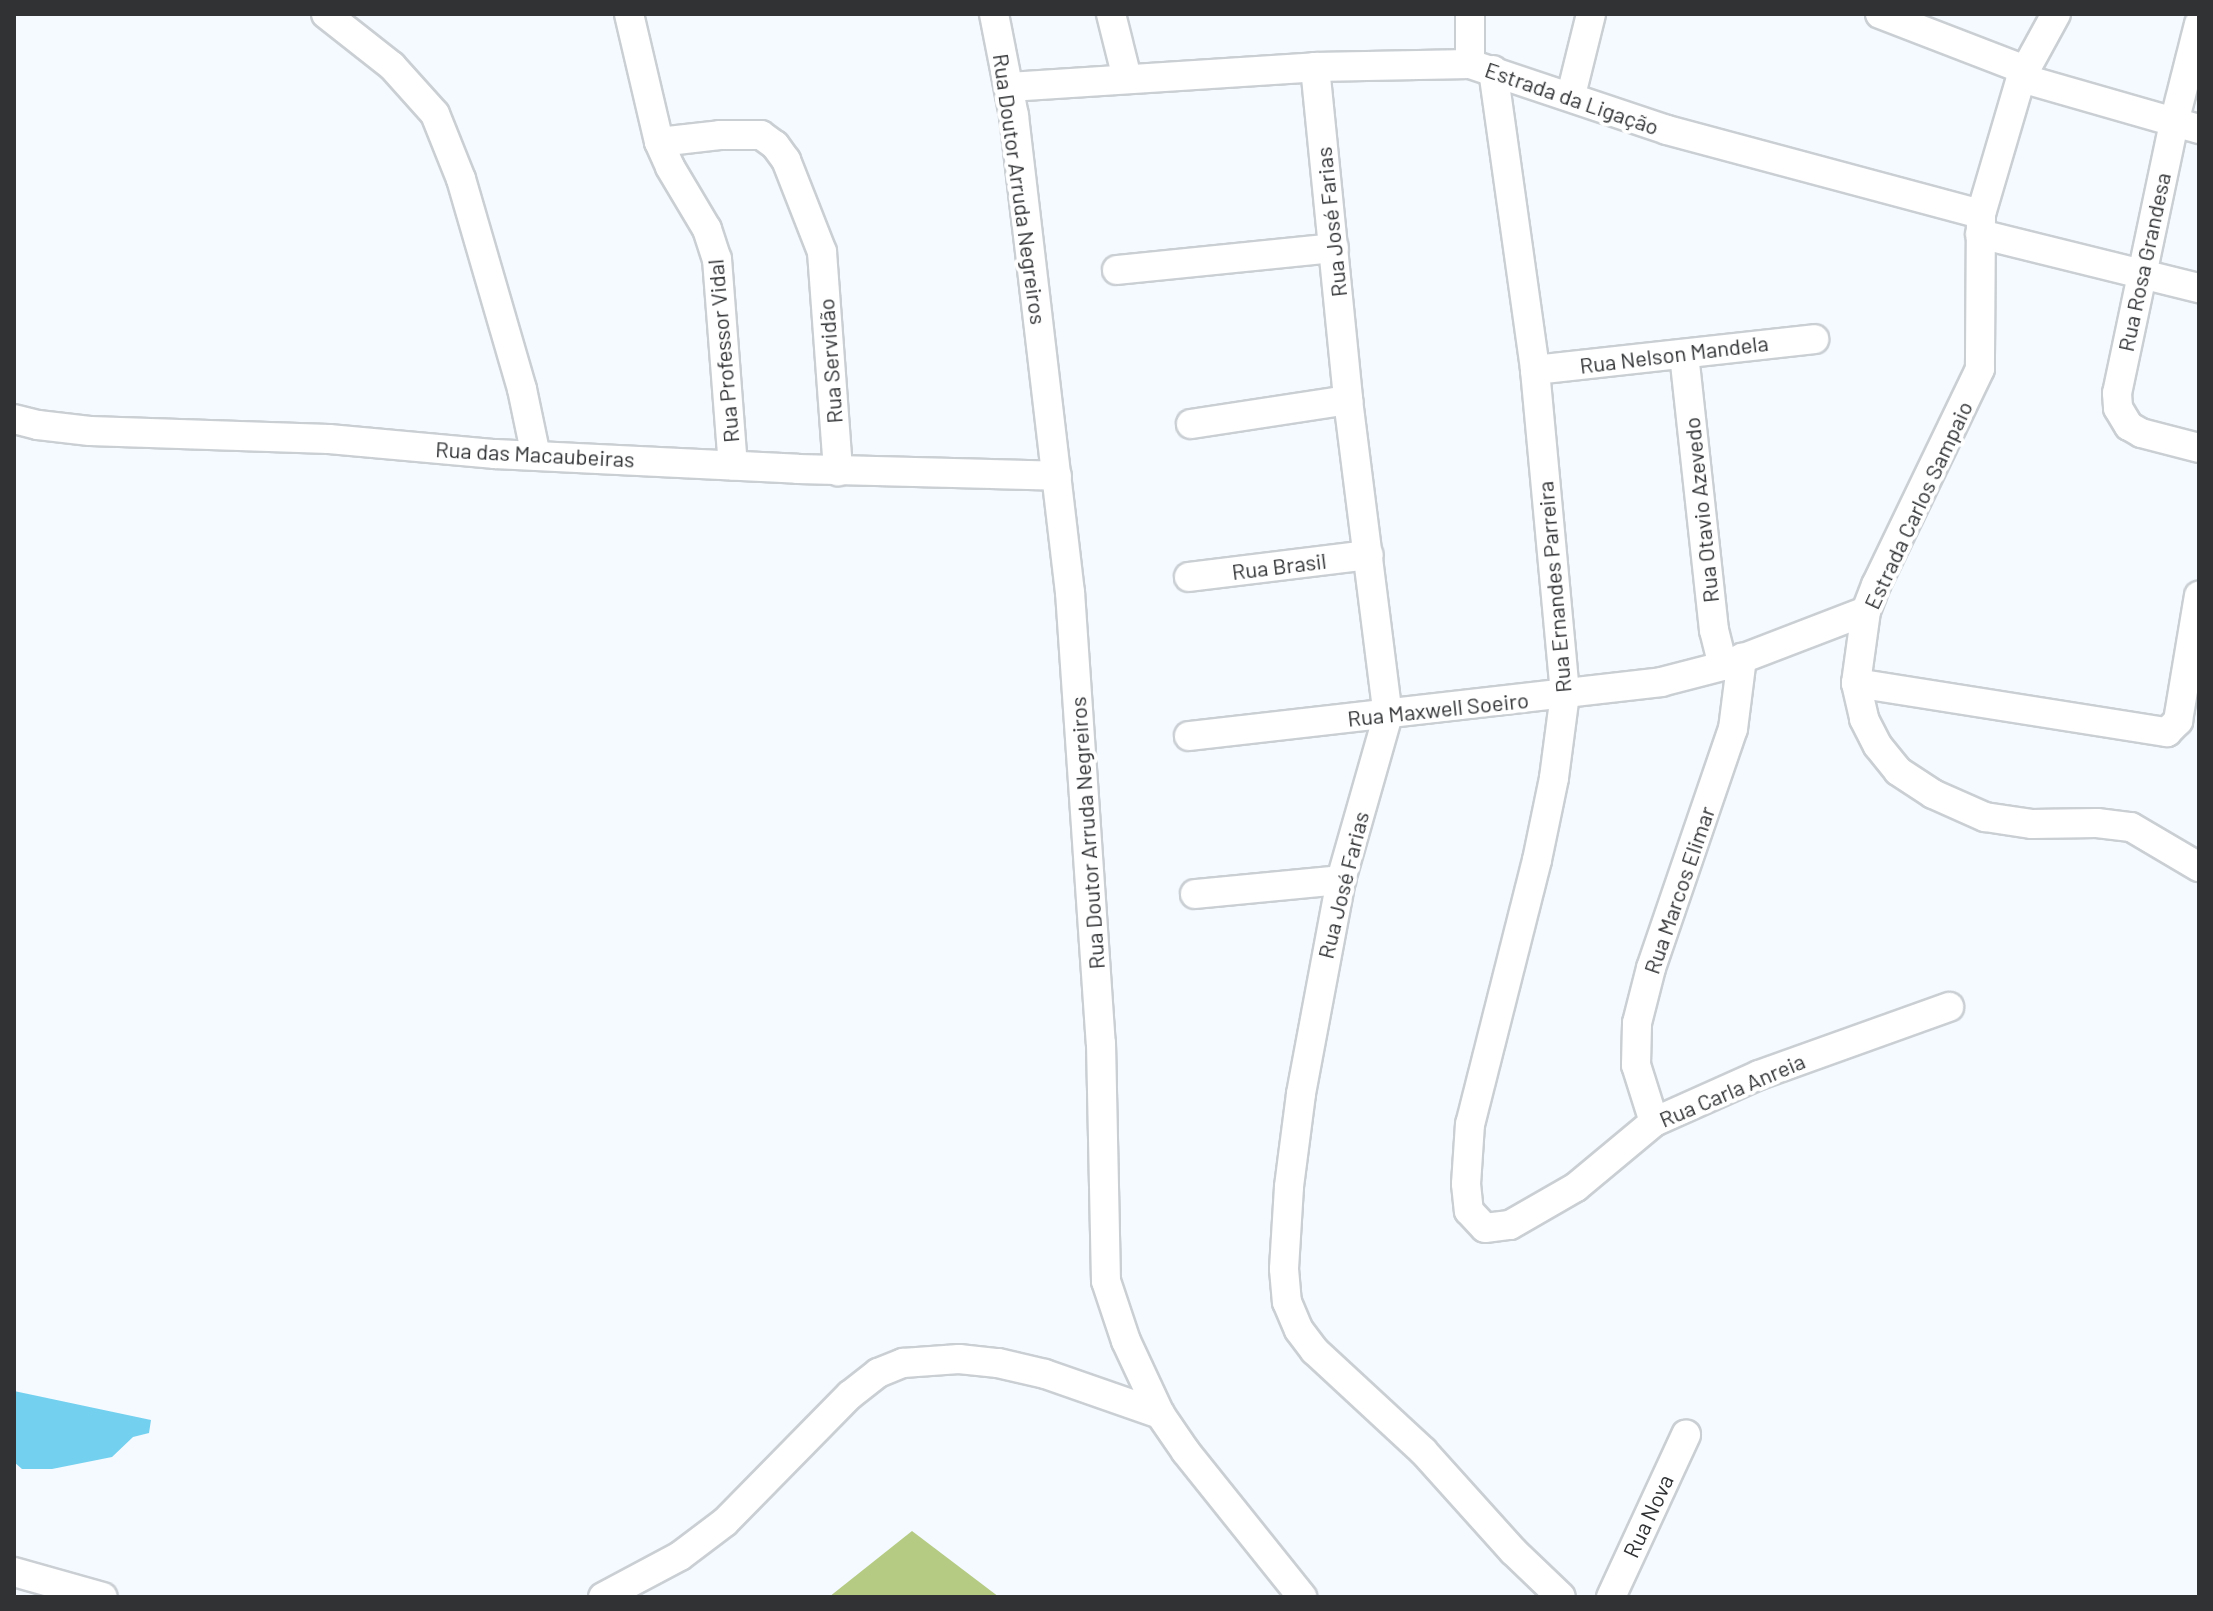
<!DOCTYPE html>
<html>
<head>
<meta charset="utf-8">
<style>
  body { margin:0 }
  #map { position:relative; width:2213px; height:1611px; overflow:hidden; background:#f4faff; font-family:Barlow,sans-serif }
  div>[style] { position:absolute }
  .forest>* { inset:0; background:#b5ca82 }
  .water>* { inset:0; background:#73d0ef }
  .roads { filter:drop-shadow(2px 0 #cacfd4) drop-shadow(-2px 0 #cacfd4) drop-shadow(0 2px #cacfd4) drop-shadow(0 -2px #cacfd4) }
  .minor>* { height:28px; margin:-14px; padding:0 14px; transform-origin:14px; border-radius:14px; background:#fff }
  span { translate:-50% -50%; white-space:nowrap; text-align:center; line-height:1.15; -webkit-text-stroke:8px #fff; paint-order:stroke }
  .street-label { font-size:22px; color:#303234 }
  .frame { position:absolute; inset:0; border:16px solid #303234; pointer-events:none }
</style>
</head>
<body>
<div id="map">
  <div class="forest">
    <i style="clip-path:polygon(912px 1531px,999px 1597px,829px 1597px)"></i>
  </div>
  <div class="water">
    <i style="clip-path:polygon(14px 1391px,151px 1420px,149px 1433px,133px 1437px,112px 1457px,52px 1469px,22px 1469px,14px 1462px)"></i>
  </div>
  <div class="roads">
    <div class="minor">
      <i style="left:326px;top:14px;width:84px;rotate:38.2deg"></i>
      <i style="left:392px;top:66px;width:64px;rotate:48.1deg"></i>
      <i style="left:435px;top:114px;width:70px;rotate:68.2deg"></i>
      <i style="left:461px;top:179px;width:219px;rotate:73.8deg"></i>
      <i style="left:522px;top:389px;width:68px;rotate:78.2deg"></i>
      <i style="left:629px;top:14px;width:131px;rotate:76.8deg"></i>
      <i style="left:659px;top:142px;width:27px;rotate:66deg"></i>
      <i style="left:670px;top:167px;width:72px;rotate:59.2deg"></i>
      <i style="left:707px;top:229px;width:32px;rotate:72deg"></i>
      <i style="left:717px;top:259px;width:207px;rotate:85.6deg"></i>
      <i style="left:994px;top:14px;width:104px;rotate:78.9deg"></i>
      <i style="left:1014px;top:116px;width:479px;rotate:83.3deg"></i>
      <i style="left:1070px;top:592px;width:452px;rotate:86.1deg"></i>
      <i style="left:1101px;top:1043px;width:238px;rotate:88.8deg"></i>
      <i style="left:1106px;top:1281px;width:63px;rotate:71.6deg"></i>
      <i style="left:1126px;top:1341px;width:81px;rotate:65deg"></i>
      <i style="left:1160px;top:1414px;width:46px;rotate:55.6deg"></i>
      <i style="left:1186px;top:1452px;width:186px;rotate:51.3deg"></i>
      <i style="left:1111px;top:14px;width:66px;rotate:76deg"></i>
      <i style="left:1470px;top:14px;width:50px;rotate:90deg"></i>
      <i style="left:1880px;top:14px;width:155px;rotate:21.1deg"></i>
      <i style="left:2056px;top:14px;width:73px;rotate:118.7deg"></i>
      <i style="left:2021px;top:78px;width:142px;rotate:106.4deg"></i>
      <i style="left:1981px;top:214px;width:155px;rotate:90.4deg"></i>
      <i style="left:1980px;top:369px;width:240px;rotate:115.7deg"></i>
      <i style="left:1876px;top:585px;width:28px;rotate:111deg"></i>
      <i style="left:1866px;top:611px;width:73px;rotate:97.9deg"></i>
      <i style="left:1856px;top:683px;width:37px;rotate:77deg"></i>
      <i style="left:1864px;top:719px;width:30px;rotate:63deg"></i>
      <i style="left:1878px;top:746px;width:32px;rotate:51deg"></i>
      <i style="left:1898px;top:771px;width:42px;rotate:33.3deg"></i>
      <i style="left:1933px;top:794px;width:57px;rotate:23.9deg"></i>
      <i style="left:1985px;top:817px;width:48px;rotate:8.5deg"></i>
      <i style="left:2032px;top:824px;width:65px;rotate:-0.9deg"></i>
      <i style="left:2097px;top:823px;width:34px;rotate:7deg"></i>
      <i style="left:2131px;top:827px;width:79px;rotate:30.5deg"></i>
      <i style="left:2199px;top:24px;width:102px;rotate:104.2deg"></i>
      <i style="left:2174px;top:123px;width:276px;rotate:101.9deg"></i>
      <i style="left:2117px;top:393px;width:15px;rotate:86deg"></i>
      <i style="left:2118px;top:408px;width:21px;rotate:59deg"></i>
      <i style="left:2129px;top:426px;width:14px;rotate:30deg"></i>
      <i style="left:2141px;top:433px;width:60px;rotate:14.5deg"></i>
      <i style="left:1315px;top:67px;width:335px;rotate:84.3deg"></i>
      <i style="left:1348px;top:400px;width:318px;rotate:82.8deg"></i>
      <i style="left:1388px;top:715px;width:172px;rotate:105.9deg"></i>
      <i style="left:1341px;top:880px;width:218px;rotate:100.6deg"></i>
      <i style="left:1301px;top:1094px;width:94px;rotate:97.4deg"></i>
      <i style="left:1289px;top:1187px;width:82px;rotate:93.5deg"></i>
      <i style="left:1284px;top:1269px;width:33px;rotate:85deg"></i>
      <i style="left:1287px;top:1302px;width:30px;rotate:67deg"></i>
      <i style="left:1299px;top:1330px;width:26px;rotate:53deg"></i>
      <i style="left:1315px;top:1351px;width:147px;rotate:42.8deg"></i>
      <i style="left:1423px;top:1451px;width:135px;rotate:48deg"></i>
      <i style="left:1513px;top:1551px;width:66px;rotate:43.8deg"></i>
      <i style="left:1493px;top:70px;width:303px;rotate:82deg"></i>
      <i style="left:1535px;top:370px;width:325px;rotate:84.7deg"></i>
      <i style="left:1565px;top:694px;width:85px;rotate:97.5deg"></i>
      <i style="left:1554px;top:778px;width:84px;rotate:101.7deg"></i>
      <i style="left:1537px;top:860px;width:272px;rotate:104.2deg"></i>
      <i style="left:1470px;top:1124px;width:60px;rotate:93.8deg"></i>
      <i style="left:1466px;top:1184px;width:27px;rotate:84deg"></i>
      <i style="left:1469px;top:1211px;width:23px;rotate:47deg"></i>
      <i style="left:1485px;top:1228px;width:25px;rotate:-7deg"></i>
      <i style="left:1510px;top:1225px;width:76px;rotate:-29.9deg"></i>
      <i style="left:1576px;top:1187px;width:102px;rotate:-39.8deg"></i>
      <i style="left:1654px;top:1122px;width:115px;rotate:-24.1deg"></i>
      <i style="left:1759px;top:1075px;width:202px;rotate:-19.7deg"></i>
      <i style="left:2021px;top:78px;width:185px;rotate:16deg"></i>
      <i style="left:1009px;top:87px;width:307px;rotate:-3.7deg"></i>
      <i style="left:1315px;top:67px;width:155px;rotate:-1.1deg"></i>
      <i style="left:1470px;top:64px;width:208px;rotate:18.5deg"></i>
      <i style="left:1667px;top:130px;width:325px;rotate:15deg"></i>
      <i style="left:1571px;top:95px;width:83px;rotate:-76.1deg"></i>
      <i style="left:659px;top:142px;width:61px;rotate:-6.5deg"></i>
      <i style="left:720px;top:135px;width:41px"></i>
      <i style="left:761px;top:135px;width:17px;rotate:36deg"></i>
      <i style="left:775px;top:145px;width:19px;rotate:54deg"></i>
      <i style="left:786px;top:160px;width:99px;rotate:68.6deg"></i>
      <i style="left:822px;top:252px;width:220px;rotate:85.8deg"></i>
      <i style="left:1980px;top:234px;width:226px;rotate:13.9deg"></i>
      <i style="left:1117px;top:270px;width:218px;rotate:-5.8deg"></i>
      <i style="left:1684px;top:354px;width:278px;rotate:83.8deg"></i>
      <i style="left:1714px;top:630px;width:37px;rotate:76deg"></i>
      <i style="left:1535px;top:370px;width:281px;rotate:-6.3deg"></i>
      <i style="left:14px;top:419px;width:25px;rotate:14deg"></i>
      <i style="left:38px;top:425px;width:52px;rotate:6.6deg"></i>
      <i style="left:90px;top:431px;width:239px;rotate:1.9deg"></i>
      <i style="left:329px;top:439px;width:167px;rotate:5.2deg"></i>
      <i style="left:495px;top:454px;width:303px;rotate:2.8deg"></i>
      <i style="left:798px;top:469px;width:259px;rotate:1.5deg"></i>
      <i style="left:1191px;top:424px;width:159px;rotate:-8.7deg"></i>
      <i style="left:1189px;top:577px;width:181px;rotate:-7deg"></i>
      <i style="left:1856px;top:683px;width:315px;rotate:9deg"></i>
      <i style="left:2167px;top:732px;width:16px;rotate:-45deg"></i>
      <i style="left:2178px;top:721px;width:127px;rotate:-80.5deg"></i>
      <i style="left:1189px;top:736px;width:475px;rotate:-6.5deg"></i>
      <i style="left:1661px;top:682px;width:64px;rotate:-14.5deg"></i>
      <i style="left:1723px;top:666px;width:153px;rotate:-21deg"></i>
      <i style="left:1195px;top:894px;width:147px;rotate:-5.5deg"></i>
      <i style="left:1654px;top:1122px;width:60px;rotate:-107.5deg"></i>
      <i style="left:1636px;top:1065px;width:42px;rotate:-88.6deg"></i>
      <i style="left:1637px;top:1023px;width:57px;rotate:-75.7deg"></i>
      <i style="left:1651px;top:968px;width:253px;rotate:-71.1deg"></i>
      <i style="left:1733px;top:729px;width:72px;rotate:-82.8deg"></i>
      <i style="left:14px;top:1572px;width:92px;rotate:15.7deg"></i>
      <i style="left:603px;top:1597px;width:87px;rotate:-28deg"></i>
      <i style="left:680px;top:1556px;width:56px;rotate:-37.1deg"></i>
      <i style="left:725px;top:1522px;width:178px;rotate:-45.5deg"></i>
      <i style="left:850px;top:1395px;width:36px;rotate:-38deg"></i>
      <i style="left:878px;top:1373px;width:27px;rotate:-22deg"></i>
      <i style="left:903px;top:1363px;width:56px;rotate:-4.1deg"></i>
      <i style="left:959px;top:1359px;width:39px;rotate:6deg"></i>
      <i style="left:998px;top:1363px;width:48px;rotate:13.2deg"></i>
      <i style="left:1045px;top:1374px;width:122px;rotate:19.2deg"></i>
      <i style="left:1611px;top:1597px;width:179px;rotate:-65.2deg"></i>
    </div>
  </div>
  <div class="street-label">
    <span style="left:1572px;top:98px;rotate:19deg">Estrada da Ligação</span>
    <span style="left:1020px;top:189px;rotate:82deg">Rua Doutor Arruda Negreiros</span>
    <span style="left:1331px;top:222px;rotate:-96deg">Rua José Farias</span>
    <span style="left:2144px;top:262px;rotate:-78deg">Rua Rosa Grandesa</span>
    <span style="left:723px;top:351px;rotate:-95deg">Rua Professor Vidal</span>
    <span style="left:1674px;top:354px;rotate:-7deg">Rua Nelson Mandela</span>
    <span style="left:830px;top:361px;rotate:-94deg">Rua Servidão</span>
    <span style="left:535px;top:454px;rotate:3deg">Rua das Macaubeiras</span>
    <span style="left:1918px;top:505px;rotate:-65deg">Estrada Carlos Sampaio</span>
    <span style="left:1701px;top:510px;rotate:-96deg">Rua Otavio Azevedo</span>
    <span style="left:1279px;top:566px;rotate:-7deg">Rua Brasil</span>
    <span style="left:1554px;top:587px;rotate:-95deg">Rua Ernandes Parreira</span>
    <span style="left:1438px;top:709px;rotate:-6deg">Rua Maxwell Soeiro</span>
    <span style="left:1087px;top:833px;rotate:-94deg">Rua Doutor Arruda Negreiros</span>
    <span style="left:1343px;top:885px;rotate:-76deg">Rua José Farias</span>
    <span style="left:1679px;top:890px;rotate:-71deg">Rua Marcos Elimar</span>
    <span style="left:1732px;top:1090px;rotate:-23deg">Rua Carla Anreia</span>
    <span style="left:1648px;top:1516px;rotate:-65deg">Rua Nova</span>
  </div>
  <div class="frame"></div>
</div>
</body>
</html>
